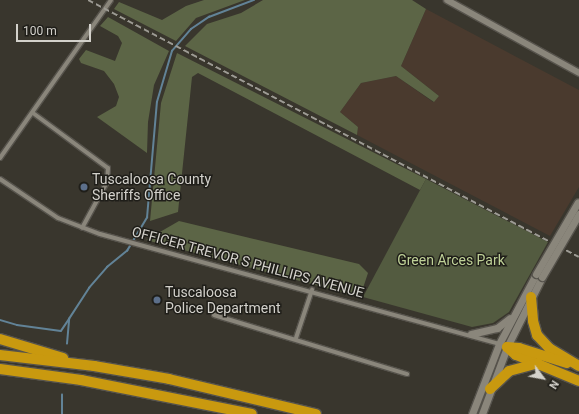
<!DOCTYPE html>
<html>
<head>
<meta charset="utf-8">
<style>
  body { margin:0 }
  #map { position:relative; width:579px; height:414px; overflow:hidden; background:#39362d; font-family:Roboto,sans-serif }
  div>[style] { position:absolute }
  .industrial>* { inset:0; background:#4a3a2e }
  .green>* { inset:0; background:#535b40 }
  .forest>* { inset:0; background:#5c6546 }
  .stream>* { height:1.5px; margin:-0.75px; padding:0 0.75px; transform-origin:0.75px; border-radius:0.75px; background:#628397 }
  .roads { filter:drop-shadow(1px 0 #56534c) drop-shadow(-1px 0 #56534c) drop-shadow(0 1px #56534c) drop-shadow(0 -1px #56534c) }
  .minor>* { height:4px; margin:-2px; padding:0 2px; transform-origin:2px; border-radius:2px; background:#8a867b }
  .tertiary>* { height:6px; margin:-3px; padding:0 3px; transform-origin:3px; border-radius:3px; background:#8a867b }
  .secondary>* { height:7px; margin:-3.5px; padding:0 3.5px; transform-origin:3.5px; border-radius:3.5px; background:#8a867b }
  .motorway>* { height:10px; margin:-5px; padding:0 5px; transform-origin:5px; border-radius:5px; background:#c9990f }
  .rail>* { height:1.5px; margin-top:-0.75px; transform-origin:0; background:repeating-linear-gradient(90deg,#9d9b94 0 6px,transparent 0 9px) }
  .bridges { filter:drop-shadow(1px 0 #56534c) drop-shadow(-1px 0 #56534c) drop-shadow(0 1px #56534c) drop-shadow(0 -1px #56534c) }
  .secondary-bridge>* { height:7px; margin:-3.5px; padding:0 3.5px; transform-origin:3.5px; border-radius:3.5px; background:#8a867b }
  .dots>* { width:11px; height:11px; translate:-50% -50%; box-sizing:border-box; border:2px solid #1f1e19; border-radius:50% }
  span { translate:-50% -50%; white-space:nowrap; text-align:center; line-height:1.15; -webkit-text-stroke:3px #1f1e19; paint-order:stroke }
  .poi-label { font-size:14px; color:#d3d1cb }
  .left { translate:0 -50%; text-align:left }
  .park-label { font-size:14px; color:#bfd197 }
  .street-label { font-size:14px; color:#d3d1cb }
  .north { position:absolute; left:523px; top:358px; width:40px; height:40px; -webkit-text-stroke:3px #1f1e19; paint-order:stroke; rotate:122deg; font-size:11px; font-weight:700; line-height:16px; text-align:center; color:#d3d1cb }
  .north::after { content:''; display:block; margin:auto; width:14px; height:18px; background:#d3d1cb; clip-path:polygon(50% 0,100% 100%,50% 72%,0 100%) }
  .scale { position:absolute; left:16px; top:24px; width:75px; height:18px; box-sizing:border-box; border:2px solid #d3d1cb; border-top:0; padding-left:5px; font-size:12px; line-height:14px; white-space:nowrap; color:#d3d1cb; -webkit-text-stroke:3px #1f1e19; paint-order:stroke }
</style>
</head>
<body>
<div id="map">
  <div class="industrial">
    <i style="clip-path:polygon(426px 9px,579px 90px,579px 187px,550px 236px,357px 135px,358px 127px,340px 112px,361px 83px,396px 76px,433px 102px,439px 96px,401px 66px)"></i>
  </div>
  <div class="green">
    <i style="clip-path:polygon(426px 179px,548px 242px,509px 312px,493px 323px,472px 327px,363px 297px)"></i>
  </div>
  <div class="forest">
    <i style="clip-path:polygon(204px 0,245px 0,196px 18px,176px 41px,114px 9px,119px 2px,162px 20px,186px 6px)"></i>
    <i style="clip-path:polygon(263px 0,412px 0,426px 9px,401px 66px,439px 96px,434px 102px,396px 76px,361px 83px,340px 112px,358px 127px,357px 135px,185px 46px,207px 24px,241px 13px)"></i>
    <i style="clip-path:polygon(108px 17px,169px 51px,154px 85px,148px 122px,147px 153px,97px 117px,116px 106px,119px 97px,114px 84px,104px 71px,81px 63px,79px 59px,86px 50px,115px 61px,122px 43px,118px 36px,100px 26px)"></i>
    <i style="clip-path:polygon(177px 53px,426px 179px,420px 190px,198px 73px,192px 77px,178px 212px,150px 221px,161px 103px)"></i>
    <i style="clip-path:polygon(179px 221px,359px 264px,368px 273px,362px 291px,353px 295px,146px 240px)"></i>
  </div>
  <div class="stream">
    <i style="left:0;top:320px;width:18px;rotate:16deg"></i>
    <i style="left:17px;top:325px;width:44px;rotate:7.8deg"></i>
    <i style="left:61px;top:331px;width:14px;rotate:-56deg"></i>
    <i style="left:67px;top:344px;width:25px;rotate:-85deg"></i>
    <i style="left:69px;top:319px;width:37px;rotate:-57deg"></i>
    <i style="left:89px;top:288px;width:28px;rotate:-49deg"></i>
    <i style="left:107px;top:267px;width:26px;rotate:-39deg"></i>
    <i style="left:127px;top:251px;width:39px;rotate:-59deg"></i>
    <i style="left:147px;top:218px;width:116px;rotate:-85.1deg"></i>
    <i style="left:157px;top:102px;width:53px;rotate:-73.6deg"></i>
    <i style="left:172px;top:51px;width:29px;rotate:-49deg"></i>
    <i style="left:191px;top:29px;width:22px;rotate:-34deg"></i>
    <i style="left:209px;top:17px;width:48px;rotate:-20.7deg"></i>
    <i style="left:62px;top:414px;width:19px;rotate:-90deg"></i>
  </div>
  <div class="roads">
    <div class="minor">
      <i style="left:33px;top:113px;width:93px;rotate:36.3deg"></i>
      <i style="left:108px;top:168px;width:14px;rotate:94deg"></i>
      <i style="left:107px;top:182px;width:52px;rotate:118.5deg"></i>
      <i style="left:0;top:158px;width:193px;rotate:-54.9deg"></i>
      <i style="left:0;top:179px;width:70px;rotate:33.9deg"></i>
      <i style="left:58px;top:218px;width:45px;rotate:20.9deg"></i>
      <i style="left:100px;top:234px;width:414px;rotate:15.4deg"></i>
      <i style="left:214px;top:315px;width:202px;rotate:17deg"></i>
      <i style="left:296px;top:338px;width:51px;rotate:-71.6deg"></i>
    </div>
    <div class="tertiary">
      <i style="left:447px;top:0;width:151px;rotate:28.9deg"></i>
    </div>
    <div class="secondary">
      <i style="left:471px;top:334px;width:27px;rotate:-13deg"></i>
      <i style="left:497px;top:328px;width:16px;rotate:-38deg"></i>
      <i style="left:472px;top:414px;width:75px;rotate:-68.9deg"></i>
      <i style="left:499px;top:344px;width:79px;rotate:-62.1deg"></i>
      <i style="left:482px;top:414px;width:72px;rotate:-69.5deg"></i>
      <i style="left:507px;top:347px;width:78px;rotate:-63.4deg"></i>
    </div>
    <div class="motorway">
      <i style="left:531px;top:297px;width:24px;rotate:85deg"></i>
      <i style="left:533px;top:321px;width:15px;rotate:74deg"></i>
      <i style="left:537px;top:335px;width:18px;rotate:47deg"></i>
      <i style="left:549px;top:348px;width:35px;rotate:31deg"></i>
      <i style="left:0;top:339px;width:66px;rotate:16.8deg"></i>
      <i style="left:507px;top:347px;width:12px;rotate:42deg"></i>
      <i style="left:516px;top:355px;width:68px;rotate:22.4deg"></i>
      <i style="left:507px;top:347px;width:12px;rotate:5deg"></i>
      <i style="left:519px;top:348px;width:50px;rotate:17.4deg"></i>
      <i style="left:0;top:355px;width:95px;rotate:6.7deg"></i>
      <i style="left:94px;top:366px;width:76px;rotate:9.8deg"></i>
      <i style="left:169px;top:379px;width:151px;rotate:13.4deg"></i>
      <i style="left:0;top:369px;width:82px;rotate:7.7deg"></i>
      <i style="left:81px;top:380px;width:174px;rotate:11.2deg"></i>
      <i style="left:490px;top:389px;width:26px;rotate:-43deg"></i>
      <i style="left:509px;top:371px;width:30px;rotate:-15deg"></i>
    </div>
  </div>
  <div class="rail">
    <i style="left:88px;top:0;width:554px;rotate:27.63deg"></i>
  </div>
  <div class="bridges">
    <div class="secondary-bridge">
      <i style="left:536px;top:274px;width:83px;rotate:-59.7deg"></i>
      <i style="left:542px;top:277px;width:73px;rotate:-59.6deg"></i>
    </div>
  </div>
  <div class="dots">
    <i style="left:84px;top:187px;background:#5c6f8a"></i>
    <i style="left:157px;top:300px;background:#5c6f8a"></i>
  </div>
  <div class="poi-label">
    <span class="left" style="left:92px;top:187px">Tuscaloosa County<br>Sheriffs Office</span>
    <span class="left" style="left:165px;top:300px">Tuscaloosa<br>Police Department</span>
  </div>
  <div class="park-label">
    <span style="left:451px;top:260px">Green Arces Park</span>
  </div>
  <div class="street-label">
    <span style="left:248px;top:262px;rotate:15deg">OFFICER TREVOR S PHILLIPS AVENUE</span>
  </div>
  <div class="north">N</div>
  <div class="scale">100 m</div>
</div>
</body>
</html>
